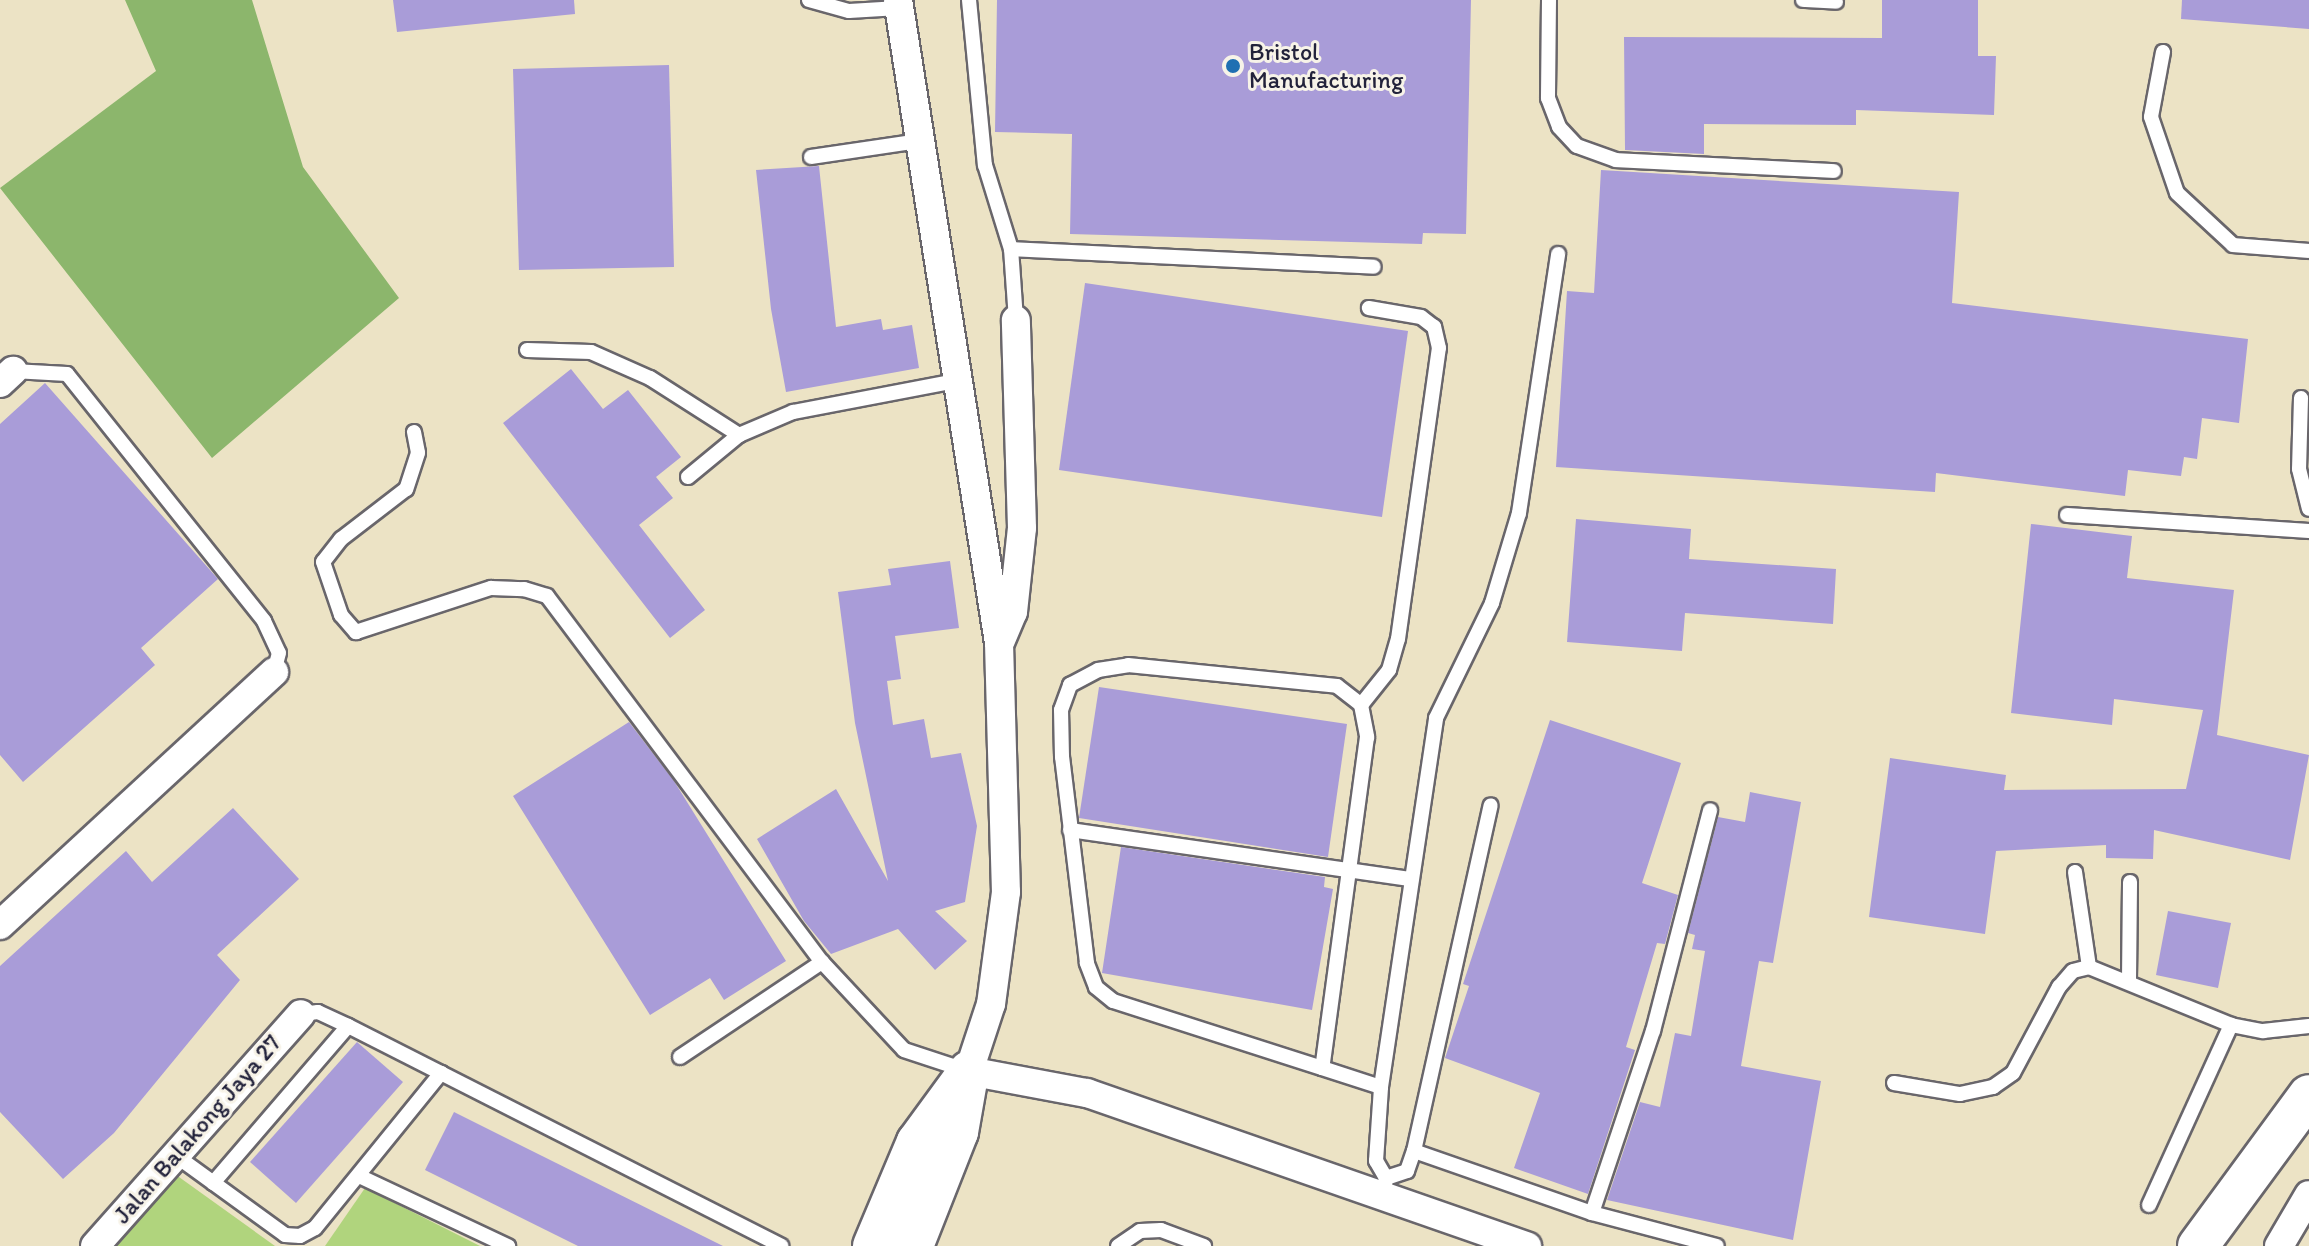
<!DOCTYPE html>
<html>
<head>
<meta charset="utf-8">
<style>
  body { margin:0 }
  #map { position:relative; width:2309px; height:1246px; overflow:hidden; background:#ece3c5; font-family:Itim,sans-serif }
  div>[style] { position:absolute }
  .green>* { inset:0; background:#b0d47d }
  .forest>* { inset:0; background:#8cb66c }
  .building>* { inset:0; background:#a99cd8 }
  .roads { filter:drop-shadow(2px 0 #69666b) drop-shadow(-2px 0 #69666b) drop-shadow(0 2px #69666b) drop-shadow(0 -2px #69666b) }
  .lane>* { height:14px; margin:-7px; padding:0 7px; transform-origin:7px; border-radius:7px; background:#fff }
  .street>* { height:28px; margin:-14px; padding:0 14px; transform-origin:14px; border-radius:14px; background:#fff }
  .secondary>* { height:40px; margin:-20px; padding:0 20px; transform-origin:20px; border-radius:20px; background:#fff }
  .dots>* { width:22px; height:22px; translate:-50% -50%; box-sizing:border-box; border:4px solid #f7f3e8; border-radius:50% }
  span { translate:-50% -50%; white-space:nowrap; text-align:center; line-height:1.15; -webkit-text-stroke:6px #f7f3e8; paint-order:stroke }
  .poi-label { font-size:24px; color:#22223b }
  .left { translate:0 -50%; text-align:left }
  .street-label { font-size:24px; color:#22223b }
</style>
</head>
<body>
<div id="map">
  <div class="green">
    <i style="clip-path:polygon(172px 1172px,275px 1246px,117px 1246px)"></i>
    <i style="clip-path:polygon(365px 1188px,480px 1246px,325px 1246px)"></i>
  </div>
  <div class="forest">
    <i style="clip-path:polygon(125px 0,252px 0,303px 167px,399px 298px,212px 458px,0 188px,156px 71px)"></i>
  </div>
  <div class="building">
    <i style="clip-path:polygon(393px 0,574px 0,575px 14px,397px 32px)"></i>
    <i style="clip-path:polygon(997px 0,1471px 0,1466px 234px,1423px 233px,1422px 244px,1070px 234px,1072px 134px,995px 132px)"></i>
    <i style="clip-path:polygon(1882px 0,1978px 0,1978px 56px,1996px 56px,1994px 115px,1856px 110px,1856px 125px,1704px 124px,1704px 154px,1625px 150px,1624px 37px,1882px 38px)"></i>
    <i style="clip-path:polygon(2182px 0,2309px 0,2309px 29px,2181px 19px)"></i>
    <i style="clip-path:polygon(669px 65px,674px 267px,519px 270px,513px 69px)"></i>
    <i style="clip-path:polygon(819px 166px,836px 327px,881px 319px,883px 330px,912px 325px,919px 368px,786px 392px,771px 309px,756px 170px)"></i>
    <i style="clip-path:polygon(1601px 170px,1959px 192px,1952px 303px,2248px 339px,2239px 423px,2202px 418px,2197px 459px,2184px 457px,2181px 476px,2128px 470px,2125px 496px,1936px 473px,1935px 492px,1556px 467px,1567px 291px,1594px 293px)"></i>
    <i style="clip-path:polygon(1085px 283px,1408px 331px,1382px 517px,1059px 470px)"></i>
    <i style="clip-path:polygon(571px 369px,603px 409px,628px 390px,681px 457px,656px 477px,673px 498px,639px 525px,705px 610px,670px 638px,503px 423px)"></i>
    <i style="clip-path:polygon(45px 383px,218px 579px,141px 648px,155px 665px,23px 782px,0 755px,0 424px)"></i>
    <i style="clip-path:polygon(1576px 519px,1691px 529px,1689px 559px,1836px 569px,1833px 624px,1685px 613px,1682px 651px,1567px 642px)"></i>
    <i style="clip-path:polygon(2031px 524px,2132px 536px,2127px 578px,2234px 590px,2217px 735px,2309px 755px,2290px 860px,2154px 830px,2153px 859px,2106px 858px,2106px 845px,1996px 851px,1985px 934px,1869px 917px,1890px 758px,2006px 775px,2004px 790px,2186px 789px,2203px 710px,2114px 699px,2112px 725px,2011px 713px)"></i>
    <i style="clip-path:polygon(950px 561px,959px 628px,895px 636px,901px 679px,887px 681px,893px 725px,924px 719px,931px 758px,961px 753px,977px 826px,965px 902px,935px 911px,967px 941px,935px 970px,898px 929px,831px 954px,804px 921px,757px 839px,836px 789px,888px 881px,855px 723px,838px 592px,891px 585px,888px 569px)"></i>
    <i style="clip-path:polygon(1099px 687px,1347px 724px,1328px 857px,1079px 818px)"></i>
    <i style="clip-path:polygon(1550px 720px,1681px 763px,1642px 883px,1678px 895px,1665px 944px,1657px 943px,1626px 1047px,1635px 1050px,1588px 1194px,1514px 1168px,1540px 1093px,1445px 1058px,1469px 986px,1463px 984px)"></i>
    <i style="clip-path:polygon(629px 722px,674px 781px,786px 961px,724px 1000px,710px 978px,650px 1015px,513px 796px)"></i>
    <i style="clip-path:polygon(1750px 792px,1801px 802px,1773px 963px,1759px 961px,1741px 1066px,1821px 1081px,1793px 1240px,1607px 1200px,1640px 1102px,1660px 1107px,1675px 1033px,1691px 1036px,1705px 951px,1692px 949px,1695px 935px,1688px 933px,1718px 817px,1745px 822px)"></i>
    <i style="clip-path:polygon(233px 808px,299px 879px,217px 955px,240px 980px,114px 1133px,63px 1179px,0 1112px,0 966px,126px 851px,152px 882px)"></i>
    <i style="clip-path:polygon(1121px 847px,1325px 877px,1324px 887px,1333px 889px,1312px 1010px,1102px 973px)"></i>
    <i style="clip-path:polygon(2168px 911px,2231px 923px,2218px 988px,2156px 975px)"></i>
    <i style="clip-path:polygon(357px 1042px,403px 1082px,296px 1203px,250px 1162px)"></i>
    <i style="clip-path:polygon(454px 1112px,723px 1246px,578px 1246px,425px 1170px)"></i>
  </div>
  <div class="roads">
    <div class="lane">
      <i style="left:809px;top:0;width:41px;rotate:15.4deg"></i>
      <i style="left:849px;top:11px;width:50px;rotate:-3.4deg"></i>
      <i style="left:969px;top:0;width:166px;rotate:84.5deg"></i>
      <i style="left:985px;top:165px;width:88px;rotate:72.8deg"></i>
      <i style="left:1549px;top:0;width:98px;rotate:90.6deg"></i>
      <i style="left:1548px;top:98px;width:31px;rotate:69deg"></i>
      <i style="left:1559px;top:127px;width:26px;rotate:47deg"></i>
      <i style="left:1577px;top:146px;width:41px;rotate:19.7deg"></i>
      <i style="left:1616px;top:160px;width:218px;rotate:2.9deg"></i>
      <i style="left:1803px;top:0;width:33px;rotate:3deg"></i>
      <i style="left:2163px;top:52px;width:66px;rotate:100.5deg"></i>
      <i style="left:2151px;top:117px;width:80px;rotate:71.1deg"></i>
      <i style="left:2177px;top:193px;width:76px;rotate:42.9deg"></i>
      <i style="left:2233px;top:245px;width:76px;rotate:4.5deg"></i>
      <i style="left:811px;top:157px;width:110px;rotate:-8.4deg"></i>
      <i style="left:1016px;top:320px;width:71px;rotate:-94deg"></i>
      <i style="left:1011px;top:249px;width:363px;rotate:2.8deg"></i>
      <i style="left:527px;top:350px;width:64px;rotate:1.8deg"></i>
      <i style="left:591px;top:352px;width:64px;rotate:23.8deg"></i>
      <i style="left:650px;top:378px;width:106px;rotate:32.6deg"></i>
      <i style="left:13px;top:371px;width:54px;rotate:3.2deg"></i>
      <i style="left:67px;top:374px;width:316px;rotate:51.4deg"></i>
      <i style="left:264px;top:621px;width:35px;rotate:65deg"></i>
      <i style="left:279px;top:653px;width:20px;rotate:105deg"></i>
      <i style="left:2301px;top:398px;width:71px;rotate:91.6deg"></i>
      <i style="left:2299px;top:469px;width:41px;rotate:76deg"></i>
      <i style="left:414px;top:432px;width:21px;rotate:79deg"></i>
      <i style="left:418px;top:453px;width:38px;rotate:108deg"></i>
      <i style="left:406px;top:489px;width:82px;rotate:142.4deg"></i>
      <i style="left:341px;top:539px;width:29px;rotate:128deg"></i>
      <i style="left:323px;top:562px;width:56px;rotate:71.2deg"></i>
      <i style="left:341px;top:615px;width:23px;rotate:49deg"></i>
      <i style="left:356px;top:632px;width:142px;rotate:-18.1deg"></i>
      <i style="left:491px;top:588px;width:33px;rotate:2deg"></i>
      <i style="left:524px;top:589px;width:24px;rotate:17deg"></i>
      <i style="left:547px;top:596px;width:458px;rotate:53.1deg"></i>
      <i style="left:822px;top:962px;width:120px;rotate:47deg"></i>
      <i style="left:904px;top:1050px;width:64px;rotate:18.2deg"></i>
      <i style="left:688px;top:477px;width:66px;rotate:-39.5deg"></i>
      <i style="left:739px;top:435px;width:59px;rotate:-23.1deg"></i>
      <i style="left:793px;top:412px;width:166px;rotate:-10.8deg"></i>
      <i style="left:2067px;top:515px;width:243px;rotate:3.8deg"></i>
      <i style="left:1361px;top:705px;width:45px;rotate:-51.3deg"></i>
      <i style="left:1389px;top:670px;width:32px;rotate:-74deg"></i>
      <i style="left:1398px;top:639px;width:294px;rotate:-82deg"></i>
      <i style="left:1439px;top:348px;width:22px;rotate:-103deg"></i>
      <i style="left:1434px;top:327px;width:16px;rotate:-142deg"></i>
      <i style="left:1421px;top:317px;width:53px;rotate:-170.2deg"></i>
      <i style="left:1070px;top:830px;width:345px;rotate:8.2deg"></i>
      <i style="left:2075px;top:872px;width:96px;rotate:81.6deg"></i>
      <i style="left:2129px;top:980px;width:98px;rotate:-89.4deg"></i>
      <i style="left:301px;top:1014px;width:17px;rotate:-7deg"></i>
      <i style="left:318px;top:1012px;width:33px;rotate:25deg"></i>
      <i style="left:348px;top:1026px;width:486px;rotate:26.9deg"></i>
      <i style="left:680px;top:1057px;width:171px;rotate:-33.8deg"></i>
      <i style="left:1322px;top:1068px;width:219px;rotate:-162.2deg"></i>
      <i style="left:1113px;top:1001px;width:22px;rotate:-141deg"></i>
      <i style="left:1096px;top:987px;width:26px;rotate:-111deg"></i>
      <i style="left:1087px;top:963px;width:208px;rotate:-96.9deg"></i>
      <i style="left:1062px;top:757px;width:47px;rotate:-91.2deg"></i>
      <i style="left:1061px;top:710px;width:27px;rotate:-70deg"></i>
      <i style="left:1070px;top:685px;width:32px;rotate:-28deg"></i>
      <i style="left:1098px;top:670px;width:30px;rotate:-9deg"></i>
      <i style="left:1128px;top:665px;width:210px;rotate:5.7deg"></i>
      <i style="left:1337px;top:686px;width:31px;rotate:38deg"></i>
      <i style="left:1361px;top:705px;width:33px;rotate:79deg"></i>
      <i style="left:1367px;top:737px;width:334px;rotate:97.7deg"></i>
      <i style="left:1322px;top:1068px;width:62px;rotate:17.9deg"></i>
      <i style="left:1894px;top:1083px;width:67px;rotate:9.5deg"></i>
      <i style="left:1960px;top:1094px;width:34px;rotate:-12deg"></i>
      <i style="left:1993px;top:1087px;width:24px;rotate:-35deg"></i>
      <i style="left:2013px;top:1073px;width:98px;rotate:-61.9deg"></i>
      <i style="left:2059px;top:987px;width:21px;rotate:-49deg"></i>
      <i style="left:2073px;top:971px;width:16px;rotate:-14deg"></i>
      <i style="left:2089px;top:967px;width:153px;rotate:22.2deg"></i>
      <i style="left:2231px;top:1025px;width:33px;rotate:11deg"></i>
      <i style="left:2263px;top:1031px;width:46px;rotate:-6.2deg"></i>
      <i style="left:1414px;top:1151px;width:188px;rotate:19.2deg"></i>
      <i style="left:1592px;top:1213px;width:192px;rotate:-71.5deg"></i>
      <i style="left:1653px;top:1031px;width:228px;rotate:-75.5deg"></i>
      <i style="left:175px;top:1155px;width:136px;rotate:36deg"></i>
      <i style="left:285px;top:1235px;width:15px;rotate:4deg"></i>
      <i style="left:300px;top:1236px;width:17px;rotate:-28deg"></i>
      <i style="left:315px;top:1228px;width:200px;rotate:-50.9deg"></i>
      <i style="left:359px;top:1176px;width:165px;rotate:25.2deg"></i>
      <i style="left:1386px;top:1178px;width:20px;rotate:-120deg"></i>
      <i style="left:1376px;top:1161px;width:74px;rotate:-86.1deg"></i>
      <i style="left:1381px;top:1087px;width:373px;rotate:-81.5deg"></i>
      <i style="left:1436px;top:718px;width:128px;rotate:-64deg"></i>
      <i style="left:1492px;top:603px;width:94px;rotate:-73.3deg"></i>
      <i style="left:1519px;top:513px;width:262px;rotate:-81.4deg"></i>
      <i style="left:213px;top:1183px;width:207px;rotate:-49.3deg"></i>
      <i style="left:1385px;top:1185px;width:7px;rotate:-82deg"></i>
      <i style="left:1386px;top:1178px;width:22px;rotate:-18deg"></i>
      <i style="left:1407px;top:1171px;width:21px;rotate:-71deg"></i>
      <i style="left:1414px;top:1151px;width:354px;rotate:-77.5deg"></i>
      <i style="left:2149px;top:1205px;width:198px;rotate:-65.5deg"></i>
      <i style="left:1592px;top:1213px;width:129px;rotate:14.8deg"></i>
      <i style="left:1118px;top:1246px;width:27px;rotate:-34deg"></i>
      <i style="left:1140px;top:1231px;width:21px;rotate:-3deg"></i>
      <i style="left:1161px;top:1230px;width:46px;rotate:20.4deg"></i>
    </div>
    <div class="street">
      <i style="left:898px;top:0;width:651px;rotate:81.07deg"></i>
      <i style="left:999px;top:643px;width:249px;rotate:88.4deg"></i>
      <i style="left:1006px;top:892px;width:113px;rotate:97.6deg"></i>
      <i style="left:991px;top:1004px;width:71px;rotate:108.2deg"></i>
      <i style="left:969px;top:1071px;width:120px;rotate:10.6deg"></i>
      <i style="left:1087px;top:1093px;width:466px;rotate:19.2deg"></i>
      <i style="left:0;top:383px;width:18px;rotate:-43deg"></i>
      <i style="left:1001px;top:640px;width:30px;rotate:-67deg"></i>
      <i style="left:1013px;top:612px;width:84px;rotate:-83.9deg"></i>
      <i style="left:1022px;top:528px;width:208px;rotate:-91.7deg"></i>
      <i style="left:0;top:925px;width:373px;rotate:-42.7deg"></i>
      <i style="left:95px;top:1246px;width:310px;rotate:-48.4deg"></i>
      <i style="left:2279px;top:1246px;width:59px;rotate:-59.5deg"></i>
    </div>
    <div class="secondary">
      <i style="left:873px;top:1246px;width:113px;rotate:-67.1deg"></i>
      <i style="left:917px;top:1142px;width:88px;rotate:-53.8deg"></i>
      <i style="left:913px;top:1246px;width:123px;rotate:-68.5deg"></i>
      <i style="left:958px;top:1132px;width:58px;rotate:-80deg"></i>
      <i style="left:2198px;top:1246px;width:187px;rotate:-53.7deg"></i>
    </div>
  </div>
  <div class="dots">
    <i style="left:1233px;top:66px;background:#1f6fb2"></i>
  </div>
  <div class="poi-label">
    <span class="left" style="left:1249px;top:66px">Bristol<br>Manufacturing</span>
  </div>
  <div class="street-label">
    <span style="left:197px;top:1129px;rotate:-49deg">Jalan Balakong Jaya 27</span>
  </div>
</div>
</body>
</html>
